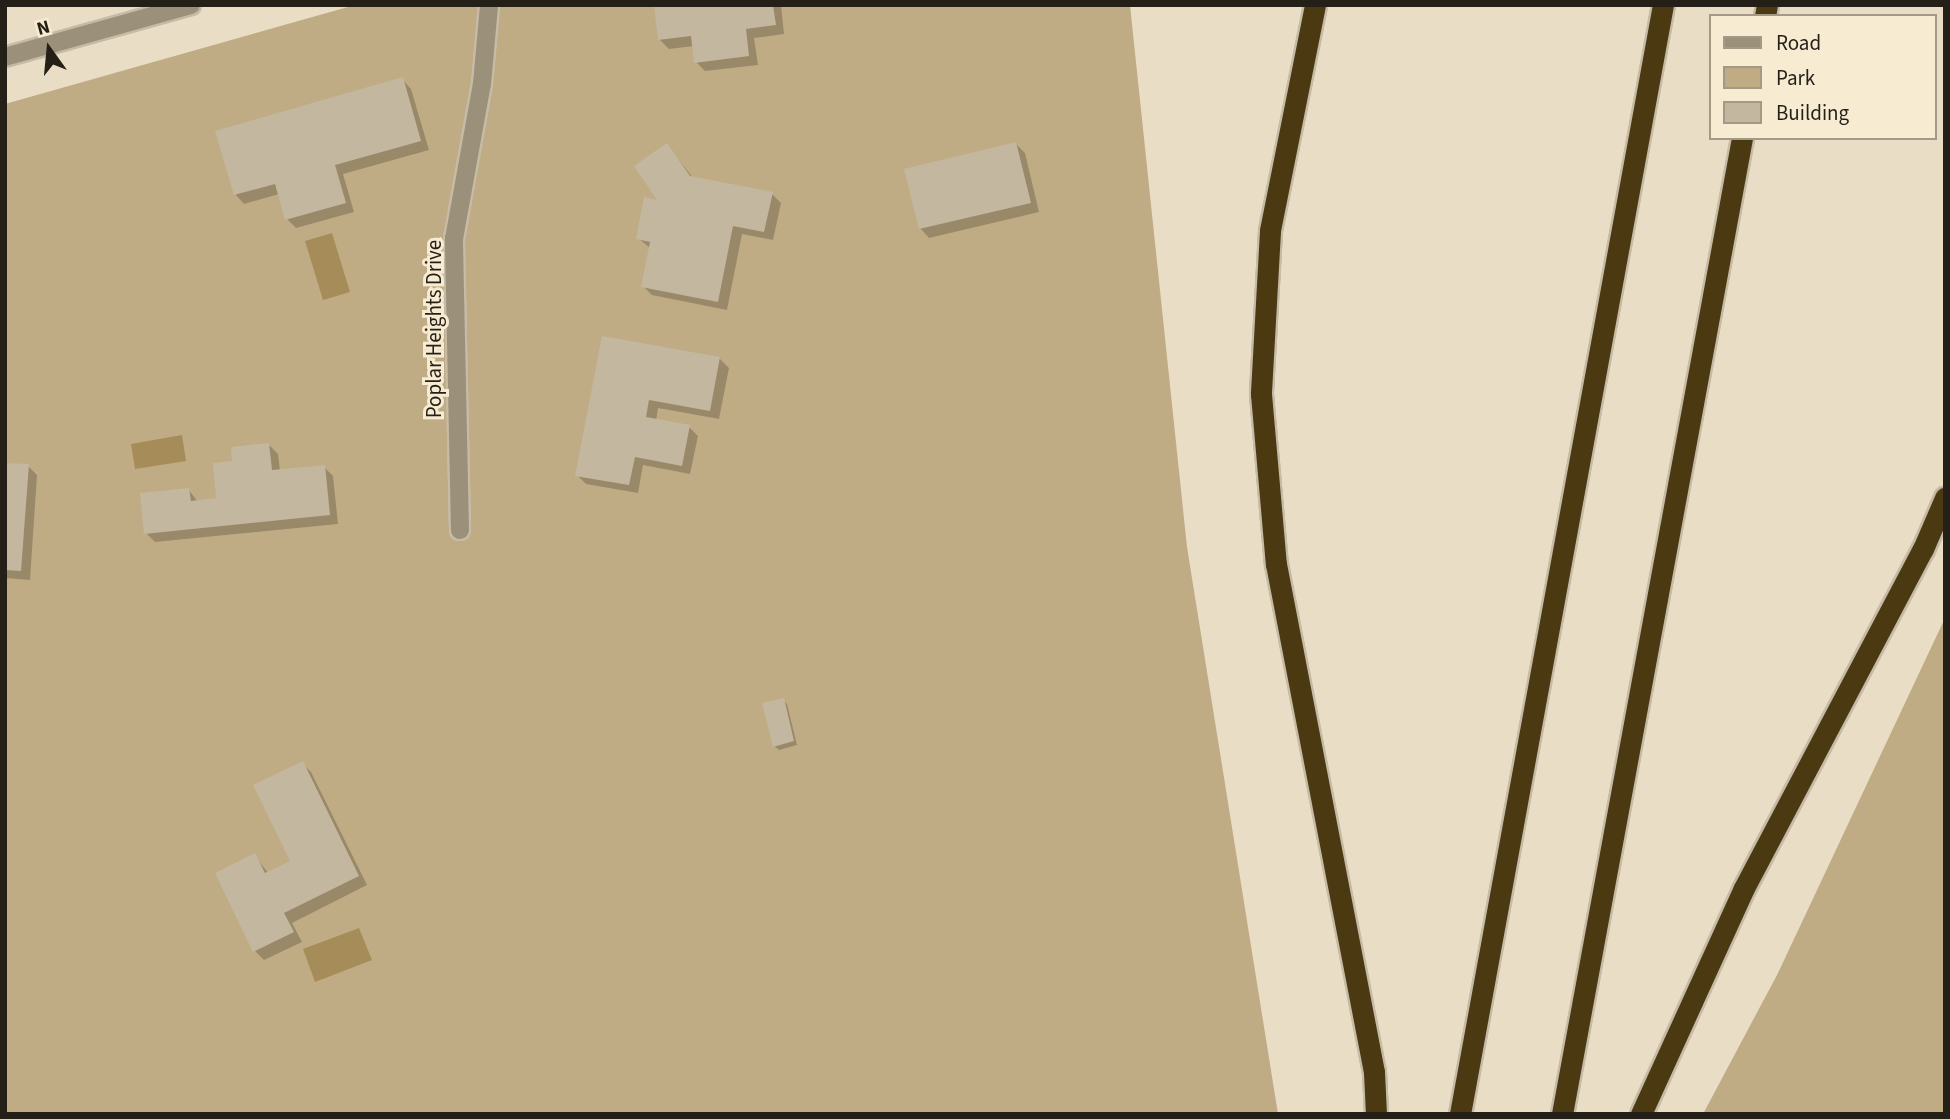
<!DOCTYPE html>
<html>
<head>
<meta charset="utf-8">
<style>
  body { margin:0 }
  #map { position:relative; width:1950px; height:1119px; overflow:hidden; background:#eaddc5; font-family:"Source Sans 3",sans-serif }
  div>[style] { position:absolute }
  .green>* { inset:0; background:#c0ac84 }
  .water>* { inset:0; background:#a68c58 }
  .shadow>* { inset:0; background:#0003 }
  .building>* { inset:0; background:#c3b7a0 }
  .roads { filter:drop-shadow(2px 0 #c6bba6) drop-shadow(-2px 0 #c6bba6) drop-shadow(0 2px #c6bba6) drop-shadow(0 -2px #c6bba6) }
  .minor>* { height:18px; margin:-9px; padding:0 9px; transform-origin:9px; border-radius:9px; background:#9b907a }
  .highway>* { height:21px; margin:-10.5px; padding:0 10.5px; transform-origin:10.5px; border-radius:10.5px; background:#4b3911 }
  span { translate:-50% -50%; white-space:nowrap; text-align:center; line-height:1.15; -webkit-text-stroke:6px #f7ebd2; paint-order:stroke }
  .street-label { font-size:21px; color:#241f17 }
  .frame { position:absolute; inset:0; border:7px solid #241f17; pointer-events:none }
  .legend { position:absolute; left:1709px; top:14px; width:228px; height:126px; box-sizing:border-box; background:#f7ebd2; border:2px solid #a39987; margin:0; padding:9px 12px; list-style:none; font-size:21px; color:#241f17 }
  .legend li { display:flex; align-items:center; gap:14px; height:35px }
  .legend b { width:35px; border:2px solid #a39987 }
  .north { position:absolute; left:14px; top:14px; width:70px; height:70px; -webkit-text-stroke:5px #f7ebd2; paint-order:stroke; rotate:345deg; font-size:19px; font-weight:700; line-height:28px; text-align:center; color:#241f17 }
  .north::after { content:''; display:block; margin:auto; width:24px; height:32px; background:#241f17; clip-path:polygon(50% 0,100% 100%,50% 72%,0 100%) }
</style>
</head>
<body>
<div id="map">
  <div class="green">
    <i style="clip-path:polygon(355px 5px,1130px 5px,1187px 547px,1278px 1114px,5px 1114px,5px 104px)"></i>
    <i style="clip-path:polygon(1945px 618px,1945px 1114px,1703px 1114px,1777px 975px)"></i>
  </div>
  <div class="water">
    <i style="clip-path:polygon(332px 233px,350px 292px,323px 300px,305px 241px)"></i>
    <i style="clip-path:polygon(182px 435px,186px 461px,135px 469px,131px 444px)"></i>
    <i style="clip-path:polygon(359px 928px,372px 960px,315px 982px,303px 949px)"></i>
  </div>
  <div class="shadow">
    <i style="clip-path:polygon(656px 5px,781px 5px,784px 34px,754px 38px,758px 65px,705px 71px,696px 62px,694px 46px,669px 49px,660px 40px)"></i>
    <i style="clip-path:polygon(402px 79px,411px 89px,429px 150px,343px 174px,354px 212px,296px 228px,287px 219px,279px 194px,244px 204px,235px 194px)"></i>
    <i style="clip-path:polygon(1016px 144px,1025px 153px,1039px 212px,929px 238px,920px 228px)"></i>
    <i style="clip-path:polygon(667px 145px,693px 178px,772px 194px,781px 203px,773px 240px,742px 234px,727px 310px,652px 295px,643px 286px,650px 248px,638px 238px,661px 203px)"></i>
    <i style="clip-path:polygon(603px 338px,720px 359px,729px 368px,719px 419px,658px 408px,656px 421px,689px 427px,698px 436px,690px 474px,643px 465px,638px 493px,586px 484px,577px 475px)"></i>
    <i style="clip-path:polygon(269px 445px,278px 454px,280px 471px,324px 467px,333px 476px,338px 524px,155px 542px,146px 533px,188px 489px,198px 502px,218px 500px)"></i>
    <i style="clip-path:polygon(5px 464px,28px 466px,37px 475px,30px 580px,5px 578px)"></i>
    <i style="clip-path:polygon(783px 700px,787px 704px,797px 745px,779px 750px,774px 746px)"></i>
    <i style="clip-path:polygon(302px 763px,311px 772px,367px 885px,292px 923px,302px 942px,264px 960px,255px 951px,255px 856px,268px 873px,292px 861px)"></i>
  </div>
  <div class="building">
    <i style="clip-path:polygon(654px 5px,773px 5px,776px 25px,746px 29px,749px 56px,694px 63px,691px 36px,658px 40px)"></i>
    <i style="clip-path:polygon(403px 77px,421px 141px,335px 165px,346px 203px,285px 220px,275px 184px,234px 195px,215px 131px)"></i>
    <i style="clip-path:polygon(1016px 142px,1031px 203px,919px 229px,904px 169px)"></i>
    <i style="clip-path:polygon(667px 143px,690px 176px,773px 192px,764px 232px,733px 226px,718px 302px,641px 287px,650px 242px,636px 239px,644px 197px,657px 200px,634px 166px)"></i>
    <i style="clip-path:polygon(602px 336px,720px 357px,710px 411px,649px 400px,646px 417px,690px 425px,682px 466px,635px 457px,629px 485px,575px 476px)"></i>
    <i style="clip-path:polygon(269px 443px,272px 470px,325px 465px,330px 515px,144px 534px,140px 493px,189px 488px,191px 501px,216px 498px,213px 463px,232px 461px,231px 447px)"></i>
    <i style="clip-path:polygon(5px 463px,29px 464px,21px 571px,5px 570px)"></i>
    <i style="clip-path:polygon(784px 698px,794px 741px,773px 747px,762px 703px)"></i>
    <i style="clip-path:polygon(303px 761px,359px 876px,284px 913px,294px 932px,253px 952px,215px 873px,255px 853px,265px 873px,290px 861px,253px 785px)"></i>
  </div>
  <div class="roads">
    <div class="minor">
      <i style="left:5px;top:57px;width:193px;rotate:-15.6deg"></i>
      <i style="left:460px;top:530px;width:291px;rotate:-91.2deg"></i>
      <i style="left:454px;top:239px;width:158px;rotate:-79.8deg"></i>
      <i style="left:482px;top:84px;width:79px;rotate:-84.9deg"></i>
    </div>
    <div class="highway">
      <i style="left:1315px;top:5px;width:230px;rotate:101.3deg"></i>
      <i style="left:1270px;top:231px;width:163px;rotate:93.2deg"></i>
      <i style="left:1261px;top:394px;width:171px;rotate:85deg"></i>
      <i style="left:1276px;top:564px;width:517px;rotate:79.08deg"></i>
      <i style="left:1374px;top:1072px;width:42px;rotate:87.3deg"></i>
      <i style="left:1765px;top:16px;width:11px;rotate:-80deg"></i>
      <i style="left:1460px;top:1114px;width:1127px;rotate:-79.63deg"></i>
      <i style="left:1562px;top:1114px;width:992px;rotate:-79.55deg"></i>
      <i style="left:1641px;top:1114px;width:248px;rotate:-65.5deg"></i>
      <i style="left:1744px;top:888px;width:383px;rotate:-62.2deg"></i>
      <i style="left:1923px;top:549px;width:56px;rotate:-66.7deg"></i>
    </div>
  </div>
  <div class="street-label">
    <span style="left:434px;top:329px;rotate:-90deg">Poplar Heights Drive</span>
  </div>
  <div class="frame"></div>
  <ul class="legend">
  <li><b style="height:9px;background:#9b907a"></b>Road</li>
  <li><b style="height:19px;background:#c0ac84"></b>Park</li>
  <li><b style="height:19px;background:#c3b7a0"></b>Building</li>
  </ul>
  <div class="north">N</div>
</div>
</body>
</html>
